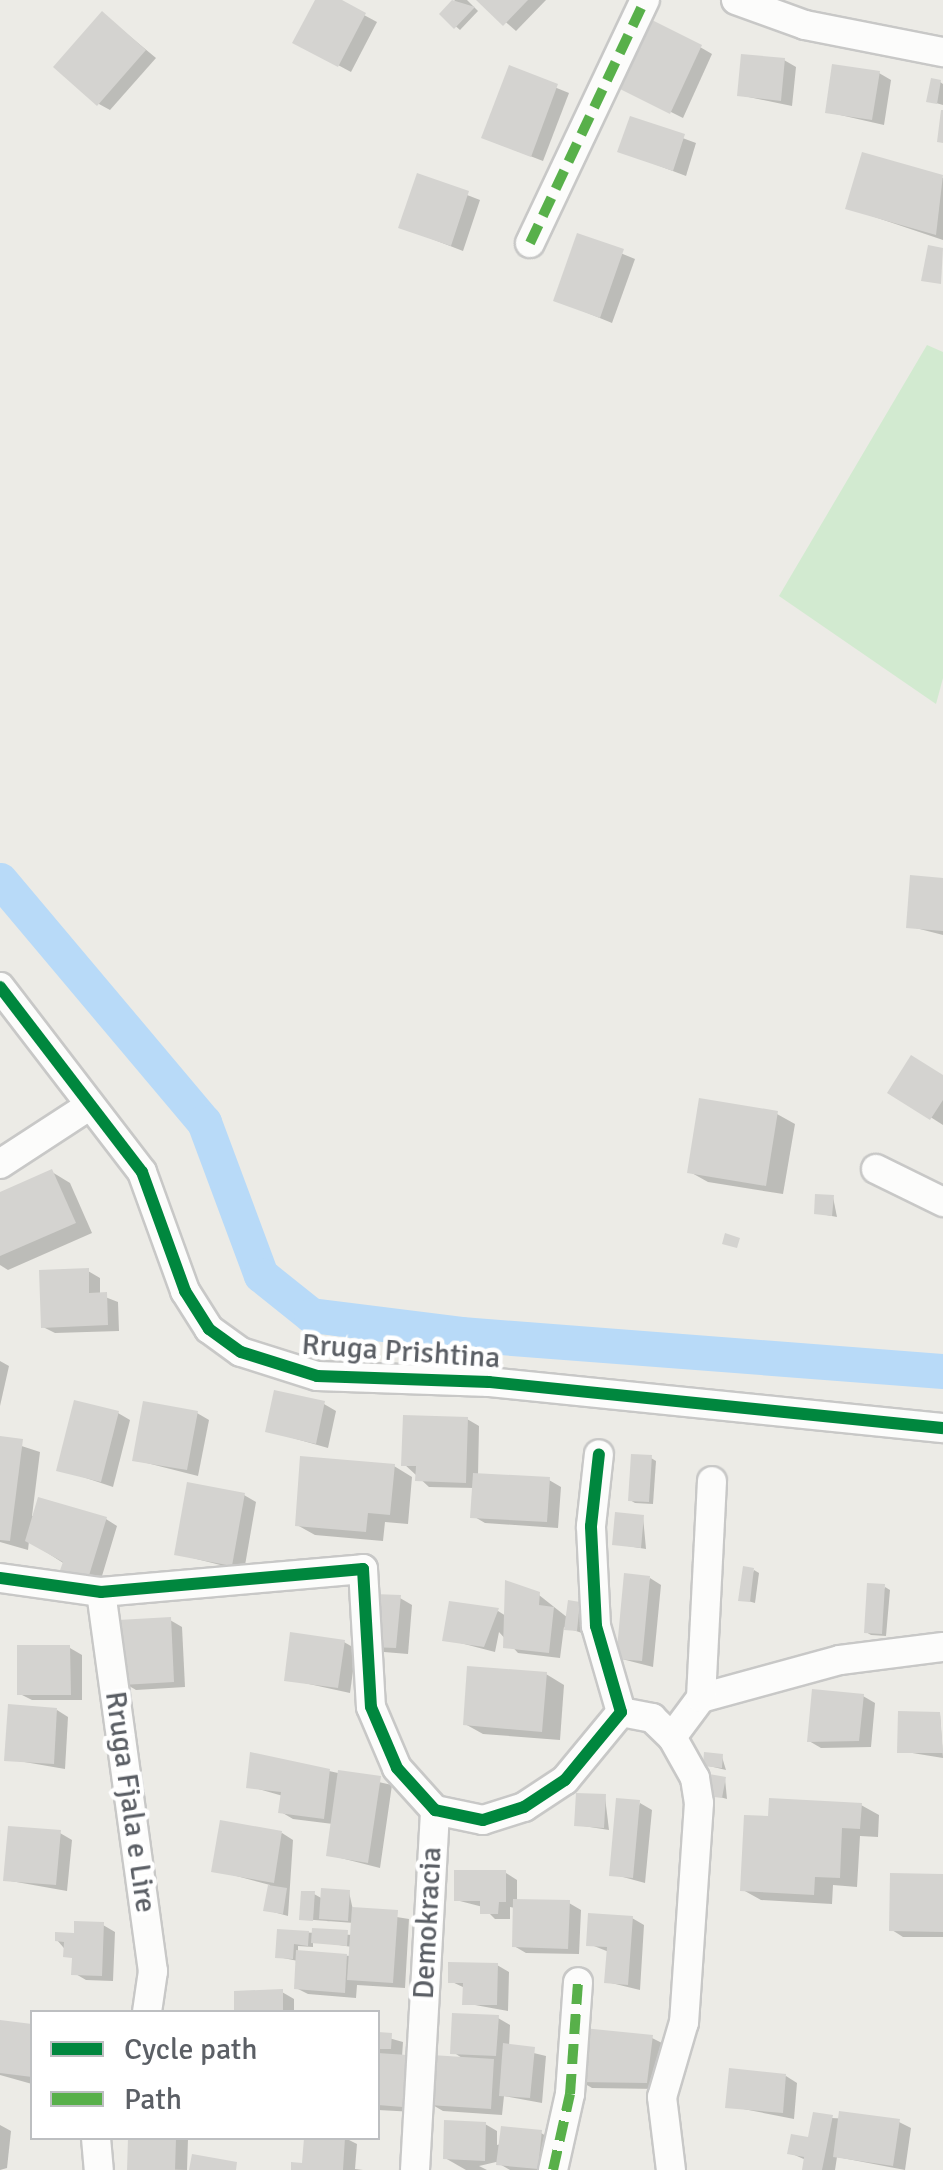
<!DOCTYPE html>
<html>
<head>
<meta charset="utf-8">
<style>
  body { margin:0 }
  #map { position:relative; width:943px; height:2170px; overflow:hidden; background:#ecebe6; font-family:Signika,sans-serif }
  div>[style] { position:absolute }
  .green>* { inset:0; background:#d2ead0 }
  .shadow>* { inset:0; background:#0003 }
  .canal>* { height:35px; margin:-17.5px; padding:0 17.5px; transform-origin:17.5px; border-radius:17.5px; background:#b8daf8 }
  .building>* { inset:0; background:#d4d3d0 }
  .roads { filter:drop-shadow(2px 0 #c8c8c7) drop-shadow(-2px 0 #c8c8c7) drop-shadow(0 2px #c8c8c7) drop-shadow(0 -2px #c8c8c7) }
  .street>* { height:28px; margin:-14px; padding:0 14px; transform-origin:14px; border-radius:14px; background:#fcfcfb }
  .quiet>* { height:10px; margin-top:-5px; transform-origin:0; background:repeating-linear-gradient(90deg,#58b04a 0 20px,transparent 0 30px) }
  .cycleway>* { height:12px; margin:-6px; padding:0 6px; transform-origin:6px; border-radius:6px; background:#00873e }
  span { translate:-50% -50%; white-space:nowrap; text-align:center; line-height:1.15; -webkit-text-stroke:9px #fff; paint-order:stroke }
  .street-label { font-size:30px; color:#5b5f65 }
  .legend { position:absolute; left:30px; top:2010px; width:350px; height:130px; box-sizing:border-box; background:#fff; border:2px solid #bdbfc1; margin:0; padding:12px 18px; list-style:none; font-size:30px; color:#5b5f65 }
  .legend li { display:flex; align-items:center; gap:20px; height:50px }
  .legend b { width:50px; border:2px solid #bdbfc1 }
</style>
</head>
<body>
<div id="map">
  <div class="green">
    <i style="clip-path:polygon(927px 345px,943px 352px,943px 678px,936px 704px,779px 596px)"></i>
  </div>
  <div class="shadow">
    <i style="clip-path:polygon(317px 0,336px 0,377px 22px,351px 72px,295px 42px)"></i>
    <i style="clip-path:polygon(455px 0,467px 0,478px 11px,460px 30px,442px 14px)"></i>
    <i style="clip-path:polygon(480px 0,546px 0,516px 31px)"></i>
    <i style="clip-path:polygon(103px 14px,156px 58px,110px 110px,99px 104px)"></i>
    <i style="clip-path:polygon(700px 47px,712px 54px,683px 118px,627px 90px)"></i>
    <i style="clip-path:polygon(784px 60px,796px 67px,792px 106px,739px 95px)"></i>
    <i style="clip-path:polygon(510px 69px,569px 93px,543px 161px,496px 143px)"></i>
    <i style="clip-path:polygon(879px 73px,891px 80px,884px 125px,827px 112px)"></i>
    <i style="clip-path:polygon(940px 82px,943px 84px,943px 105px,929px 101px)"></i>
    <i style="clip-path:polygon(631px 119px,696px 143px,686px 176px,620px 151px)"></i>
    <i style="clip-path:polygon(864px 155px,943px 178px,943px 240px,848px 208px)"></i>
    <i style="clip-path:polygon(418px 176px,480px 200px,463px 251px,401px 227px)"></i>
    <i style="clip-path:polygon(579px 236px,635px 259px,612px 323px,556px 300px)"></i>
    <i style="clip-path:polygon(943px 880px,943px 935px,908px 926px)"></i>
    <i style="clip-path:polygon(943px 1077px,943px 1125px,891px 1092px)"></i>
    <i style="clip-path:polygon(777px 1114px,795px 1124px,783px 1194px,708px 1182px,690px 1172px)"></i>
    <i style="clip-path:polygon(52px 1172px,70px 1183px,92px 1233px,8px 1270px,0 1265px,0 1195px)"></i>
    <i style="clip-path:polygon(833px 1197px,837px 1217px,816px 1213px)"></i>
    <i style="clip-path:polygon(88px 1271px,100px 1278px,100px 1295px,118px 1302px,119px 1331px,55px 1333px,43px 1327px)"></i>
    <i style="clip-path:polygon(0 1361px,9px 1366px,0 1406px)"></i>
    <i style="clip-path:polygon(324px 1404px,336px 1411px,328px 1448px,268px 1431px)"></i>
    <i style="clip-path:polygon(118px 1413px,130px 1420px,113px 1487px,59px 1469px)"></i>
    <i style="clip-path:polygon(197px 1413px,209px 1420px,198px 1476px,135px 1460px)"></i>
    <i style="clip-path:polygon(467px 1419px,479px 1426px,478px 1476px,549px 1480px,561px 1487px,558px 1528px,485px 1523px,473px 1516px,475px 1488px,429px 1487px,404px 1464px)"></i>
    <i style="clip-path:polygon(0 1439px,40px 1452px,32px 1516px,106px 1519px,117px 1526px,99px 1586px,29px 1541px,28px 1550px,0 1542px)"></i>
    <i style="clip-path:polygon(651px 1458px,656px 1461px,653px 1504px,635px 1503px,630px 1500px)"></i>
    <i style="clip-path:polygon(394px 1466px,412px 1477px,408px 1524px,385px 1522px,383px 1541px,315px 1535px,297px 1525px)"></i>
    <i style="clip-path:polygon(244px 1495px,256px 1502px,244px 1571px,177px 1554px)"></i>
    <i style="clip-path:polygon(643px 1517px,646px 1549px,615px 1544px)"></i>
    <i style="clip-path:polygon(754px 1570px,759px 1573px,755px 1603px,741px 1599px)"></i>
    <i style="clip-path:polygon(650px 1578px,661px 1585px,653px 1667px,618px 1658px)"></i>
    <i style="clip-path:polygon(885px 1587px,890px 1590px,886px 1636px,871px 1635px,866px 1632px)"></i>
    <i style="clip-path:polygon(539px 1595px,568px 1618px,579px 1604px,584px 1607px,582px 1633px,564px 1627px,560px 1658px,518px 1653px,499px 1632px,495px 1652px,445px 1639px,498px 1611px,506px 1616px)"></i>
    <i style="clip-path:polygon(400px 1598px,412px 1605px,408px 1654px,384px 1652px,373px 1645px)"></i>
    <i style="clip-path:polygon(170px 1620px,182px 1627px,185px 1687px,136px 1690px,124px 1683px)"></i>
    <i style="clip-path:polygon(344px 1642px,356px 1649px,350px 1693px,286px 1679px)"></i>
    <i style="clip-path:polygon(70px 1648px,82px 1655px,82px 1700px,32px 1700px,20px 1694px)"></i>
    <i style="clip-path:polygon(546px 1674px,564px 1685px,560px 1740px,483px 1734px,465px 1724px)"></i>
    <i style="clip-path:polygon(863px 1696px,875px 1703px,871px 1747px,821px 1748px,809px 1741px)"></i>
    <i style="clip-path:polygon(57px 1710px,68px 1717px,65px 1769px,7px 1759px)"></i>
    <i style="clip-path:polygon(940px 1714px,943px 1758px,900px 1751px)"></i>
    <i style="clip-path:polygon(722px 1757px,726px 1770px,705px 1765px)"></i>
    <i style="clip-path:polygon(329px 1771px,392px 1785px,380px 1868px,329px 1855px,333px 1824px,293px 1819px,281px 1812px,283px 1796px,248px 1786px)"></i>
    <i style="clip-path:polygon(725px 1779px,727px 1799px,709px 1794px)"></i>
    <i style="clip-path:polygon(605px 1797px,609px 1830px,577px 1825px)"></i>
    <i style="clip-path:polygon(640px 1803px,652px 1810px,645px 1883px,612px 1874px)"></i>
    <i style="clip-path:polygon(861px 1805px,879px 1815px,878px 1837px,860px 1836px,857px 1887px,833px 1885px,832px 1904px,761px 1900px,743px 1890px,771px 1819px)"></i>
    <i style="clip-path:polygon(60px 1833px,72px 1840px,67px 1891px,5px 1880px)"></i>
    <i style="clip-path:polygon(282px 1833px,293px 1840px,288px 1916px,266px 1910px,270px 1885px,214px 1870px)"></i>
    <i style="clip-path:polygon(506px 1873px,517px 1880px,517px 1901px,569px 1903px,581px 1910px,579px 1954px,526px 1953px,514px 1946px,515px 1908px,510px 1907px,510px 1919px,495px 1919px,483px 1907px,456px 1900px)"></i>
    <i style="clip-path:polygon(943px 1877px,943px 1937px,903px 1937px,892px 1930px)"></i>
    <i style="clip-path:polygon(evenodd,349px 1892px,353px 1910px,409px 1919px,405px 1988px,357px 1985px,356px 1998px,308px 1994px,296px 1988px,298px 1961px,278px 1957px,280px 1931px,353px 1935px,354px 1923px,301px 1919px,314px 1894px,323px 1899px,349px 1892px,313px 1941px,352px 1947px,351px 1956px,298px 1953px,298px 1946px,313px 1947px,313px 1941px)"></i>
    <i style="clip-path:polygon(632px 1918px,644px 1925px,640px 1990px,607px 1982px,609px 1952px,589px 1944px)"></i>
    <i style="clip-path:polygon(103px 1925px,115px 1932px,113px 1981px,86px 1980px,74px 1973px,75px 1961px,57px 1940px)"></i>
    <i style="clip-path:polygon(497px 1965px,509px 1972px,508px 2011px,464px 2003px,465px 1988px,450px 1981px)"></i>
    <i style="clip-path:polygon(282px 1992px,294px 1999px,294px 2012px,237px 2012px,236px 1993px)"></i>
    <i style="clip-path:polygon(498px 2018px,510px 2025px,509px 2047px,546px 2056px,542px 2103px,504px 2096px,502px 2115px,443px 2111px,431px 2104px,465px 2060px,453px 2052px)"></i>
    <i style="clip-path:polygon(0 2023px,32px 2027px,32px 2084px,0 2075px)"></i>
    <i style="clip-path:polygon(378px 2035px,403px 2042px,402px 2057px,418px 2064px,415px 2112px,378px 2110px)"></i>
    <i style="clip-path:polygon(652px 2038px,664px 2044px,658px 2089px,592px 2088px,580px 2081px)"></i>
    <i style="clip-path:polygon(786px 2076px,797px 2083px,794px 2119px,728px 2106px)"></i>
    <i style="clip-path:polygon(832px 2118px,899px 2122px,911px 2128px,905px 2170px,837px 2157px,835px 2170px,804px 2170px,806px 2160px,790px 2153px)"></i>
    <i style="clip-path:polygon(485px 2124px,497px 2131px,497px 2145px,541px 2133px,553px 2140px,550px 2170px,510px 2170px,496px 2162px,479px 2166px,487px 2170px,438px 2170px,466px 2170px,445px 2158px)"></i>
    <i style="clip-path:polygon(0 2125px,11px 2131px,7px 2168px,0 2170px)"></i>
    <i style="clip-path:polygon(131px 2138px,188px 2138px,187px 2170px,130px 2169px)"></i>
    <i style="clip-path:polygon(306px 2138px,345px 2138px,357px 2144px,355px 2169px,363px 2170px,293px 2170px,304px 2166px)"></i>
  </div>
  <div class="canal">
    <i style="left:0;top:880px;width:317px;rotate:49.9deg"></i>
    <i style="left:204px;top:1122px;width:163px;rotate:69.6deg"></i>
    <i style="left:261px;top:1275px;width:64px;rotate:38.7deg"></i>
    <i style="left:311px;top:1315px;width:151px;rotate:7.2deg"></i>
    <i style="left:461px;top:1334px;width:483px;rotate:4.4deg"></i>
  </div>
  <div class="building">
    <i style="clip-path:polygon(315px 0,342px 0,366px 13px,338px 67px,292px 43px)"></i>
    <i style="clip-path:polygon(452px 0,475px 7px,454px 29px,439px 14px)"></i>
    <i style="clip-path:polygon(476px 0,528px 0,503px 26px)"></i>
    <i style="clip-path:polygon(102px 11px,146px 50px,97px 106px,53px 67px)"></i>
    <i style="clip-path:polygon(650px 19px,702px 45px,670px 114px,612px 85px)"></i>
    <i style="clip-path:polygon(741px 54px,785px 58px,781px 101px,737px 96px)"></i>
    <i style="clip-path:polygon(832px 64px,880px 71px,872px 120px,825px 113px)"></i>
    <i style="clip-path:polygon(509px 65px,558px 84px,531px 157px,481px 138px)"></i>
    <i style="clip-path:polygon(931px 78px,941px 80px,937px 104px,926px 102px)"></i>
    <i style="clip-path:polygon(941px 110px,943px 110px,943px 143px,937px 142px)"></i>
    <i style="clip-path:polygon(630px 116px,685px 134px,673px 171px,617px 152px)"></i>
    <i style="clip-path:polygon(862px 152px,943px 175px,936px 235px,845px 209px)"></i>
    <i style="clip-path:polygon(417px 173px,469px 191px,451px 246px,398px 228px)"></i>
    <i style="clip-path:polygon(577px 233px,624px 249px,600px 318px,553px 301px)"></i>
    <i style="clip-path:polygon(928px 245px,943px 248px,941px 284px,921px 281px)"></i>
    <i style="clip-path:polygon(910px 875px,943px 878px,943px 931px,906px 928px)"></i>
    <i style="clip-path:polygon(911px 1055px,943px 1075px,943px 1100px,930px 1120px,887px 1093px)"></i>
    <i style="clip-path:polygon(699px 1098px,778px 1111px,766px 1186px,687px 1173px)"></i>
    <i style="clip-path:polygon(52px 1169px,76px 1223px,0 1256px,0 1192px)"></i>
    <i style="clip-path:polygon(815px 1194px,834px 1195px,832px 1216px,814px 1214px)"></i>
    <i style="clip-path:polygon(725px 1233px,740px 1238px,737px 1248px,722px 1244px)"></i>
    <i style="clip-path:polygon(89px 1268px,89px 1293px,107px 1292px,108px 1325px,41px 1328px,39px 1270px)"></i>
    <i style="clip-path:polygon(274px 1390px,325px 1401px,316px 1444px,265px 1432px)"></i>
    <i style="clip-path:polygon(74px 1400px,119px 1411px,101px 1482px,56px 1471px)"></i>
    <i style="clip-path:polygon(143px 1401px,198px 1411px,187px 1470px,132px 1461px)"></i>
    <i style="clip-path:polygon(403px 1415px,468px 1417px,466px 1483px,415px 1481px,416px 1466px,401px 1466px)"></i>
    <i style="clip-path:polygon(0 1436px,23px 1439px,10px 1541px,0 1540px)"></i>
    <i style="clip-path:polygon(631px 1454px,652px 1455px,649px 1502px,628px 1501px)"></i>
    <i style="clip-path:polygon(300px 1456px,395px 1464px,390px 1515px,368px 1513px,366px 1532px,295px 1526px)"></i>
    <i style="clip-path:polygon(473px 1473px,550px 1477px,547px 1522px,470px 1518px)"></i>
    <i style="clip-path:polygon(187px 1482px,245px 1493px,232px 1566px,174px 1555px)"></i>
    <i style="clip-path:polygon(38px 1497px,107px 1517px,87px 1582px,59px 1573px,63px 1562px,25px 1541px)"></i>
    <i style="clip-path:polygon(615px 1512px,644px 1515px,641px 1548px,612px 1545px)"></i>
    <i style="clip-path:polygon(743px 1566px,754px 1568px,750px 1602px,738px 1601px)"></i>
    <i style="clip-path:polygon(624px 1573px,650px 1576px,642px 1661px,616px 1659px)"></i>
    <i style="clip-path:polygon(505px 1580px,540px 1592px,539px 1605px,554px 1607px,549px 1653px,503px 1648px)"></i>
    <i style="clip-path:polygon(867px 1583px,885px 1584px,882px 1634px,864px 1633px)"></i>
    <i style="clip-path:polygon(374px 1594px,401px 1595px,396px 1648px,370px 1647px)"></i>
    <i style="clip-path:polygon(568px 1600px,580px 1602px,577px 1631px,564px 1630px)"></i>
    <i style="clip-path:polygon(449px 1601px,499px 1608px,484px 1647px,442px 1641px)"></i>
    <i style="clip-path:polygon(171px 1617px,174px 1682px,122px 1685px,118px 1620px)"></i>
    <i style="clip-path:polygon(290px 1632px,345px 1640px,338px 1688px,284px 1681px)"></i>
    <i style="clip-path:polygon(17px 1645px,70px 1645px,71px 1695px,17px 1695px)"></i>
    <i style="clip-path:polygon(467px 1666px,547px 1672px,542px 1732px,463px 1725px)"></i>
    <i style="clip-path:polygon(812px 1689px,864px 1694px,859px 1741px,807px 1742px)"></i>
    <i style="clip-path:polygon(8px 1704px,57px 1708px,54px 1764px,4px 1761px)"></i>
    <i style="clip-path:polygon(898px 1711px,940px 1712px,943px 1753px,897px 1753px)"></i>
    <i style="clip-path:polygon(250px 1752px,330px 1769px,324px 1819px,278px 1813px,281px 1792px,246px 1788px)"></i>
    <i style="clip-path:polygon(704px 1752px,723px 1754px,722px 1768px,703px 1766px)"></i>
    <i style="clip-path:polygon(338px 1770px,381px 1776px,368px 1863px,326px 1856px)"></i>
    <i style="clip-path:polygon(709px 1774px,726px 1777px,722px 1798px,706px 1796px)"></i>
    <i style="clip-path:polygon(576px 1793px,606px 1794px,604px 1828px,574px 1826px)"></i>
    <i style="clip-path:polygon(616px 1798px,640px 1800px,633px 1878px,609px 1876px)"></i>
    <i style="clip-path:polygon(769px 1798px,862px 1803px,860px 1829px,842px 1828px,840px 1878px,815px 1877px,814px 1895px,740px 1891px,744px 1815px,768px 1816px)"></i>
    <i style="clip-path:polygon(220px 1820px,282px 1831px,274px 1883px,211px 1872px)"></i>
    <i style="clip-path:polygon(8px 1826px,61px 1830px,56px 1885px,3px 1881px)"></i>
    <i style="clip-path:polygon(454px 1870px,506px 1870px,506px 1902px,499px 1902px,498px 1914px,480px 1914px,480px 1901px,454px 1901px)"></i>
    <i style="clip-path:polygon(890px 1873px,943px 1874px,943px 1932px,889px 1931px)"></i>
    <i style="clip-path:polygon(268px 1885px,287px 1888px,283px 1914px,263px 1911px)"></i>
    <i style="clip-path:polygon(321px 1888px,350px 1890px,348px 1921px,319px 1919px)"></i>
    <i style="clip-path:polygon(301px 1891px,315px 1891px,313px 1921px,299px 1920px)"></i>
    <i style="clip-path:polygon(513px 1899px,570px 1900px,568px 1949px,512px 1947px)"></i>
    <i style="clip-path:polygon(352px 1907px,398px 1910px,393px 1983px,347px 1980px)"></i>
    <i style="clip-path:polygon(588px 1913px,633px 1916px,628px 1985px,604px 1983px,607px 1947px,586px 1946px)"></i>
    <i style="clip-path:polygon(74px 1921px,104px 1922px,102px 1976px,71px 1975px,72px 1958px,63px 1957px,64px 1942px,55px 1941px,55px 1932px,74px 1933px)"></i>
    <i style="clip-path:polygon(312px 1928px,348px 1930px,347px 1946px,311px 1943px)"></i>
    <i style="clip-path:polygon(277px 1929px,309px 1931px,308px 1946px,294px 1944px,293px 1959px,275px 1958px)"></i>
    <i style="clip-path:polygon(296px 1950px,347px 1954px,345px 1993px,294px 1989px)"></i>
    <i style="clip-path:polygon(448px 1962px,498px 1963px,497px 2005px,462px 2005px,463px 1983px,448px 1983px)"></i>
    <i style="clip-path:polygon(283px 1989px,283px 2012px,234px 2012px,234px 1991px)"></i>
    <i style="clip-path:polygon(452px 2013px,499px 2015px,496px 2056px,450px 2054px)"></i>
    <i style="clip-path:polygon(0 2020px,32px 2024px,32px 2077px,0 2073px)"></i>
    <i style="clip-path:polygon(583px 2028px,653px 2035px,647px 2083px,577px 2082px)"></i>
    <i style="clip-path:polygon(378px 2032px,392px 2033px,391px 2049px,378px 2049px)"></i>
    <i style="clip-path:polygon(503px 2043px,535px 2047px,530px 2098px,499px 2096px)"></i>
    <i style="clip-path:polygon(378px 2053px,407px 2055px,403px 2107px,378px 2105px)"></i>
    <i style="clip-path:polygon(432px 2055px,494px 2059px,491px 2109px,428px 2105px)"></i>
    <i style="clip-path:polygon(729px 2068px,786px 2074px,783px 2113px,725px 2108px)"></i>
    <i style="clip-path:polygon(839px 2111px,900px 2119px,893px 2166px,833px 2157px)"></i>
    <i style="clip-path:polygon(813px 2112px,833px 2115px,822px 2170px,802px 2170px,804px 2157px,787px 2154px,791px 2134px,808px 2137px)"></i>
    <i style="clip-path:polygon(444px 2120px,486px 2122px,485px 2161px,443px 2159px)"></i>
    <i style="clip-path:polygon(501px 2126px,542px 2130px,538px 2169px,496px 2165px)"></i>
    <i style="clip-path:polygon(128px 2138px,176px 2138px,175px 2170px,127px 2170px)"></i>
    <i style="clip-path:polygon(304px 2138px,345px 2138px,343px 2170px,291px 2170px,291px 2162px,302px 2163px)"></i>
    <i style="clip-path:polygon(192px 2154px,237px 2162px,236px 2170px,189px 2170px)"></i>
  </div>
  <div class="roads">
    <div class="street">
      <i style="left:736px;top:0;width:73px;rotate:19.9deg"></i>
      <i style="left:805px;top:25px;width:141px;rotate:11.1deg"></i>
      <i style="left:530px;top:243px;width:269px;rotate:-64.7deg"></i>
      <i style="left:0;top:987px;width:233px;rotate:52.5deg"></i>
      <i style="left:142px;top:1172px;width:127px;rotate:70.1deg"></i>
      <i style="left:185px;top:1291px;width:45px;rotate:57.7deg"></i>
      <i style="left:209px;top:1329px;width:39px;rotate:36deg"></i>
      <i style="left:241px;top:1352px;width:80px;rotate:17.5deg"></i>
      <i style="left:317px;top:1376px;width:172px;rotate:2deg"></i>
      <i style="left:489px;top:1382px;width:456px;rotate:5.8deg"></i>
      <i style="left:0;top:1164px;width:106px;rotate:-33.1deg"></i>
      <i style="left:876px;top:1169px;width:75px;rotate:26.2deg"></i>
      <i style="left:0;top:1578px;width:102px;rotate:7.9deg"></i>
      <i style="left:101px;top:1592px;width:263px;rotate:-5deg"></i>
      <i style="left:363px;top:1569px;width:138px;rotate:86.7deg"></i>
      <i style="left:371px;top:1707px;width:66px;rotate:66.9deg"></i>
      <i style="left:397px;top:1768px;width:57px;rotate:47.9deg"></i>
      <i style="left:435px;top:1810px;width:49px;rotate:11.8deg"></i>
      <i style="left:483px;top:1820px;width:43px;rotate:-17.6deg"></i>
      <i style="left:524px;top:1807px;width:49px;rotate:-33.4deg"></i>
      <i style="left:565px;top:1780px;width:88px;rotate:-50.5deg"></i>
      <i style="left:621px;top:1712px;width:90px;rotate:-106.2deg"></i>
      <i style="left:596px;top:1626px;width:100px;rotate:-92.9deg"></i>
      <i style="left:591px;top:1526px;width:72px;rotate:-83.7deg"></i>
      <i style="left:101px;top:1592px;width:383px;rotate:82.2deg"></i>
      <i style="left:153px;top:1971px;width:41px;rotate:98.3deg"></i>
      <i style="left:701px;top:1698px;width:144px;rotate:-15.3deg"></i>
      <i style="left:840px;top:1660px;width:104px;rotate:-7.2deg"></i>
      <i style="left:621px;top:1712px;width:32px;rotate:11deg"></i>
      <i style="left:652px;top:1718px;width:28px;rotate:44deg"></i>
      <i style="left:672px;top:1737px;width:47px;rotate:60.7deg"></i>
      <i style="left:695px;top:1778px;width:25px;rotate:81deg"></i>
      <i style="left:699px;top:1803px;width:220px;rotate:93.9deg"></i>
      <i style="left:684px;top:2022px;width:78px;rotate:106.3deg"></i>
      <i style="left:662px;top:2097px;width:74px;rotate:83deg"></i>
      <i style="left:672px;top:1737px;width:49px;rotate:-53.4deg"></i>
      <i style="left:701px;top:1698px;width:217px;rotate:-87.1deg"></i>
      <i style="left:96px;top:2138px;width:32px;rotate:85deg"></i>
      <i style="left:415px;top:2170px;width:361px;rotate:-86.8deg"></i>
      <i style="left:553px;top:2170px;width:78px;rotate:-77.4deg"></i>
      <i style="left:570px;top:2094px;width:112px;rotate:-85.9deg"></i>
    </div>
  </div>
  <div class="quiet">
    <i style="left:530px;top:243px;width:269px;rotate:-64.7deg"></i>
    <i style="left:553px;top:2170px;width:78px;rotate:-77.4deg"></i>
    <i style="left:570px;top:2094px;width:112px;rotate:-85.9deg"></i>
  </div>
  <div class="cycleway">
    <i style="left:0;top:987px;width:233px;rotate:52.5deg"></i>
    <i style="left:142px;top:1172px;width:127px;rotate:70.1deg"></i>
    <i style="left:185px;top:1291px;width:45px;rotate:57.7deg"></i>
    <i style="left:209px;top:1329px;width:39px;rotate:36deg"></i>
    <i style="left:241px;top:1352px;width:80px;rotate:17.5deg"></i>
    <i style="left:317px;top:1376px;width:172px;rotate:2deg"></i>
    <i style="left:489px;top:1382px;width:456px;rotate:5.8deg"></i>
    <i style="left:0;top:1578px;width:102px;rotate:7.9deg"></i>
    <i style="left:101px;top:1592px;width:263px;rotate:-5deg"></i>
    <i style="left:363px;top:1569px;width:138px;rotate:86.7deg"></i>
    <i style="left:371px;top:1707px;width:66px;rotate:66.9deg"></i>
    <i style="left:397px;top:1768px;width:57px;rotate:47.9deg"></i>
    <i style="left:435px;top:1810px;width:49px;rotate:11.8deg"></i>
    <i style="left:483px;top:1820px;width:43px;rotate:-17.6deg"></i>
    <i style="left:524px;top:1807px;width:49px;rotate:-33.4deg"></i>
    <i style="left:565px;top:1780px;width:88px;rotate:-50.5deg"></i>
    <i style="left:621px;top:1712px;width:90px;rotate:-106.2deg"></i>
    <i style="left:596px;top:1626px;width:100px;rotate:-92.9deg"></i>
    <i style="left:591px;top:1526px;width:72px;rotate:-83.7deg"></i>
  </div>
  <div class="street-label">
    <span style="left:401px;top:1352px;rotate:4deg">Rruga Prishtina</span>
    <span style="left:130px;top:1802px;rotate:82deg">Rruga Fjala e Lire</span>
    <span style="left:428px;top:1923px;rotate:-87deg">Demokracia</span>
  </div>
  <ul class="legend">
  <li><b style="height:12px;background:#00873e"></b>Cycle path</li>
  <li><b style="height:12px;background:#58b04a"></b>Path</li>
  </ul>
</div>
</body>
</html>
